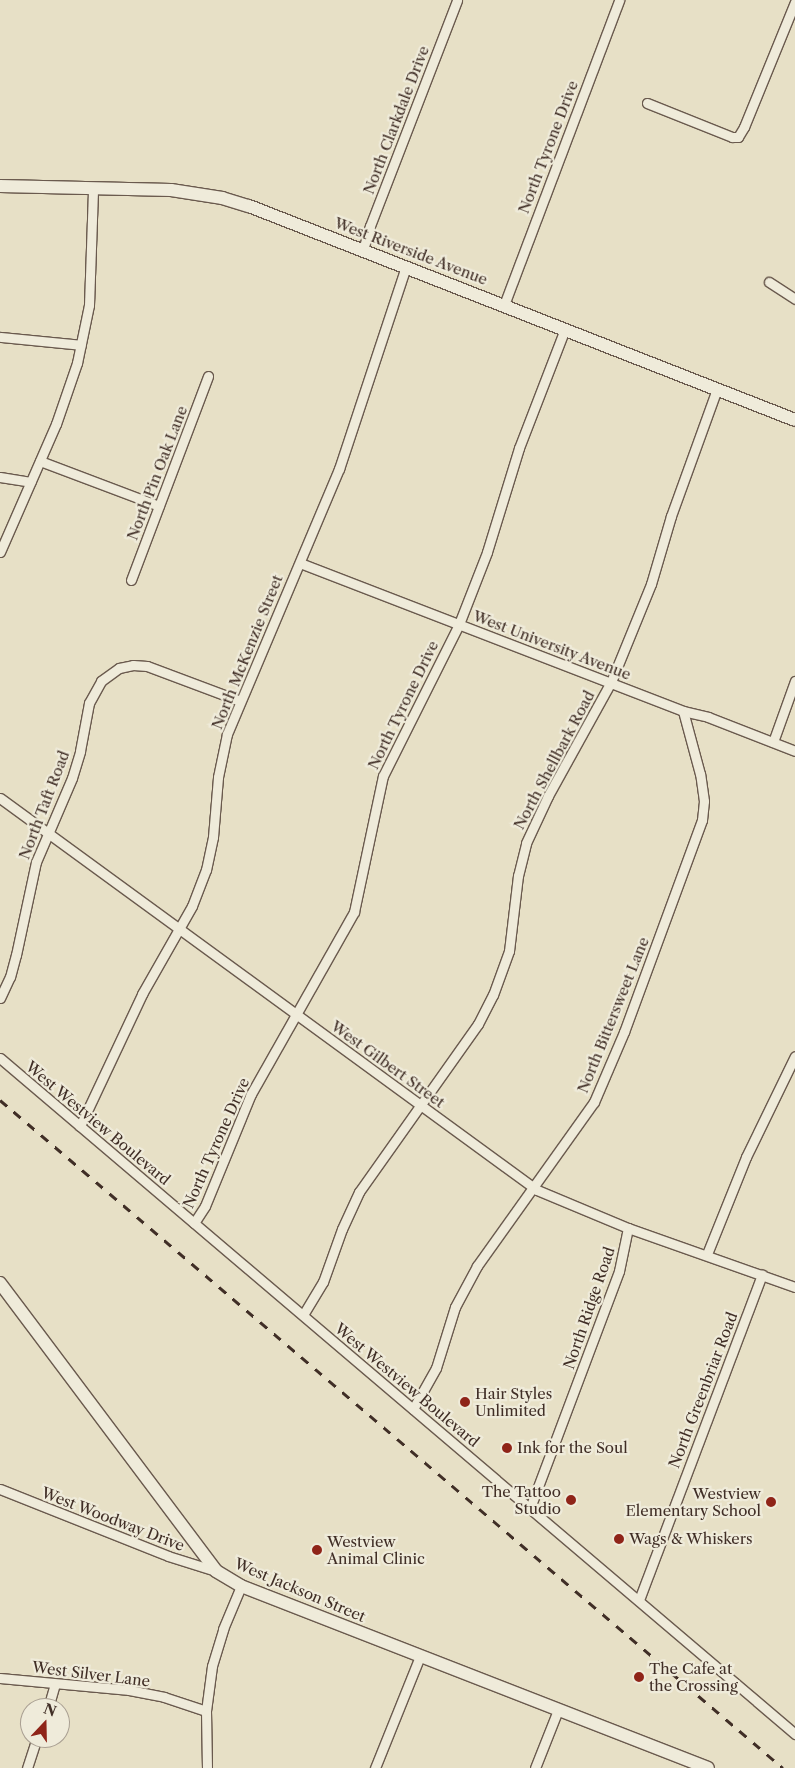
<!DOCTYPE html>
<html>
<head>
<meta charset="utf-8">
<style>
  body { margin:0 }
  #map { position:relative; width:795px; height:1768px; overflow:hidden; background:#e7e0c6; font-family:"Libre Caslon Text",serif }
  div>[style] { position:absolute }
  .roads { filter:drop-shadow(1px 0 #6a5a4e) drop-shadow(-1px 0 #6a5a4e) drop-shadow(0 1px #6a5a4e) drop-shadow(0 -1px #6a5a4e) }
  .street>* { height:9px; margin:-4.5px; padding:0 4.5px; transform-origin:4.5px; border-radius:4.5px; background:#efebda }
  .secondary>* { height:12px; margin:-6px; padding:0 6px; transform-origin:6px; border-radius:6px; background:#efebda }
  .rail>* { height:3px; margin-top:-1.5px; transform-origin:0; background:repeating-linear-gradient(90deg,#402e26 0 9px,transparent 0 18px) }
  .dots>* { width:14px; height:14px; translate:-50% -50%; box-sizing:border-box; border:2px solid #efebda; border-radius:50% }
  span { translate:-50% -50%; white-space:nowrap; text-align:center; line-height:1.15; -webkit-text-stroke:4.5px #efebda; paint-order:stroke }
  .street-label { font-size:15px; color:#402e26 }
  .poi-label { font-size:15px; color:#402e26 }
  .left { translate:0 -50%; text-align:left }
  .right { translate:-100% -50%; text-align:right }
  .north { position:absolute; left:20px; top:1698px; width:50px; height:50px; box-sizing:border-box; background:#efebda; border:1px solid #a99f92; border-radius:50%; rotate:21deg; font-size:14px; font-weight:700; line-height:20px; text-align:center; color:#402e26 }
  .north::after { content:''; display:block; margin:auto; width:18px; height:22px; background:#8f2418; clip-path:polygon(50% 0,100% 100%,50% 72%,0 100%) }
</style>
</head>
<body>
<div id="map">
  <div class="roads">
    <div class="street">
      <i style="left:647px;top:103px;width:92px;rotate:21.8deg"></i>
      <i style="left:732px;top:137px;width:6px"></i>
      <i style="left:738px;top:137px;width:12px;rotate:-59deg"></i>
      <i style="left:744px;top:127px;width:135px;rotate:-67.8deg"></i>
      <i style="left:363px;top:250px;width:25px;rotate:-74deg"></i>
      <i style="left:370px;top:226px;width:242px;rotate:-68.9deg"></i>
      <i style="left:769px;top:282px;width:31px;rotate:33deg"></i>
      <i style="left:504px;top:305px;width:326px;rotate:-69.3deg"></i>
      <i style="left:0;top:337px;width:81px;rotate:5.6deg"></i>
      <i style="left:40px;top:461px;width:127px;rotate:20.7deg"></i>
      <i style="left:0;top:477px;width:31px;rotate:9deg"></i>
      <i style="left:0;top:552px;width:140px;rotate:-66.4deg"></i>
      <i style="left:56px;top:424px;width:65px;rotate:-71deg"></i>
      <i style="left:77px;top:363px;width:59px;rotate:-78.3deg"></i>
      <i style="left:89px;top:305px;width:117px;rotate:-88deg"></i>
      <i style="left:300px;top:563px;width:411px;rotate:21.1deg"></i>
      <i style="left:683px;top:711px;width:26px;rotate:13deg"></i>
      <i style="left:708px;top:717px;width:93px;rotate:21.3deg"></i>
      <i style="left:131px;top:580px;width:218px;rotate:-69.3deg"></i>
      <i style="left:773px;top:742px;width:65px;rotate:-70.2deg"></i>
      <i style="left:0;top:798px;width:665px;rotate:36.13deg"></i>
      <i style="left:537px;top:1190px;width:99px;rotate:22.7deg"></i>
      <i style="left:628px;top:1228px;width:177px;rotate:19.5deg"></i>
      <i style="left:0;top:998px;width:23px;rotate:-65deg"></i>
      <i style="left:10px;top:977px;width:23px;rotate:-75deg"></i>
      <i style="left:16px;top:955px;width:95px;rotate:-77.9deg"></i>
      <i style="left:36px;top:862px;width:91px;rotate:-66.8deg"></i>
      <i style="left:72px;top:778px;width:28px;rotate:-73deg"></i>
      <i style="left:80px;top:751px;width:49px;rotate:-79.4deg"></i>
      <i style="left:89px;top:703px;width:25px;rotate:-61deg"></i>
      <i style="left:101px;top:681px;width:22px;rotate:-36deg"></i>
      <i style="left:119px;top:668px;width:14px;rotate:-12deg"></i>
      <i style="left:133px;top:665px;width:14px;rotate:4deg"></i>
      <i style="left:147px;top:666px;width:99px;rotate:20.6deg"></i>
      <i style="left:0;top:1058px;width:1044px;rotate:40.37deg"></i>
      <i style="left:80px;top:1126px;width:146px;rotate:-64.8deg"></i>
      <i style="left:142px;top:994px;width:101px;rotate:-60.4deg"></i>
      <i style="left:192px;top:906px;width:39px;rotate:-69deg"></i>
      <i style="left:206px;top:870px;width:34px;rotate:-78deg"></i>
      <i style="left:213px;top:837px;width:60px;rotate:-85.2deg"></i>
      <i style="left:218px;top:777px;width:44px;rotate:-78.2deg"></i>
      <i style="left:227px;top:734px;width:288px;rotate:-67.1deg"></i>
      <i style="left:339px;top:469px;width:213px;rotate:-71.7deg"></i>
      <i style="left:194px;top:1223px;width:20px;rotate:-57deg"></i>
      <i style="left:205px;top:1206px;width:121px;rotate:-67.7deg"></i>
      <i style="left:251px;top:1094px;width:209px;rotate:-60.5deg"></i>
      <i style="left:354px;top:912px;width:139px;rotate:-78deg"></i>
      <i style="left:383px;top:776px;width:170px;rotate:-63.4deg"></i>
      <i style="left:459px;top:624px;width:77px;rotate:-68.7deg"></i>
      <i style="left:487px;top:552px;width:109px;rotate:-72.9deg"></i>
      <i style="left:519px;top:448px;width:128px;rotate:-68.9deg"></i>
      <i style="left:707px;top:1254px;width:105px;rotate:-68.1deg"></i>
      <i style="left:746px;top:1157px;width:112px;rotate:-64.1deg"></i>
      <i style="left:303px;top:1315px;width:39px;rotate:-59deg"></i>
      <i style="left:323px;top:1282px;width:56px;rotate:-70.3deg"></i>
      <i style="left:342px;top:1229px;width:41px;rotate:-65.3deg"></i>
      <i style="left:359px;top:1192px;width:206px;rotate:-54.7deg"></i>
      <i style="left:478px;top:1024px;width:33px;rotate:-63deg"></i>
      <i style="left:493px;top:995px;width:47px;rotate:-70deg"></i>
      <i style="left:509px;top:951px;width:76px;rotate:-83.2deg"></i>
      <i style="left:518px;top:876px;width:34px;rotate:-76deg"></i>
      <i style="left:526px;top:843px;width:52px;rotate:-64.9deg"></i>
      <i style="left:548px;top:796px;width:130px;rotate:-61.1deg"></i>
      <i style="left:611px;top:682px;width:106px;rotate:-67.8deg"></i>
      <i style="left:651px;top:584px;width:71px;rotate:-73.6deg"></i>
      <i style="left:671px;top:516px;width:135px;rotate:-70.1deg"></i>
      <i style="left:413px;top:1409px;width:47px;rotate:-60.7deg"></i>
      <i style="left:436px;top:1368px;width:64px;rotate:-72.7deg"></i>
      <i style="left:455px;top:1307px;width:47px;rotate:-61.8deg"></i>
      <i style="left:477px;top:1266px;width:201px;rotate:-54.5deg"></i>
      <i style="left:594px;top:1102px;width:76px;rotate:-66.8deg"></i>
      <i style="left:624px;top:1032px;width:226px;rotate:-69.8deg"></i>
      <i style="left:702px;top:820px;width:19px;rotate:-84deg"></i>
      <i style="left:704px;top:801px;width:27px;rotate:-98deg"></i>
      <i style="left:700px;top:774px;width:65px;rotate:-105.1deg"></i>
      <i style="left:0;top:1489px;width:181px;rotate:21.7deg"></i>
      <i style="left:168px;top:1556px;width:50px;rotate:17.4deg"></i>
      <i style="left:530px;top:1508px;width:253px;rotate:-69.4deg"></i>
      <i style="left:619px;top:1271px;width:44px;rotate:-78.2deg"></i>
      <i style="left:639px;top:1600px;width:348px;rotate:-69.3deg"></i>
      <i style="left:0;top:1678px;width:130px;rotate:5.3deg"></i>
      <i style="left:129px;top:1690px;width:36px;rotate:11deg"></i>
      <i style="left:164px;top:1697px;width:44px;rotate:18.4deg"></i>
      <i style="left:48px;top:1708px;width:25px;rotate:-74deg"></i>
      <i style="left:27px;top:1768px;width:32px;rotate:-72deg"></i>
      <i style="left:207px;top:1768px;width:57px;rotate:-91deg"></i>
      <i style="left:206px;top:1711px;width:45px;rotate:-82.4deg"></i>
      <i style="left:212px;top:1666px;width:39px;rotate:-73deg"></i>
      <i style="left:223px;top:1629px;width:47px;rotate:-67.3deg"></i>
      <i style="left:375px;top:1768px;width:121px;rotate:-68.1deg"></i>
      <i style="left:535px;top:1768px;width:62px;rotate:-68.4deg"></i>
    </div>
    <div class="secondary">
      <i style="left:0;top:186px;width:171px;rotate:1.3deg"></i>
      <i style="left:171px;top:190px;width:52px;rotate:8.9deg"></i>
      <i style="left:222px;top:198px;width:28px;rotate:17deg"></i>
      <i style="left:249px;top:206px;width:586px;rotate:21.4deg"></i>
      <i style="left:0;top:1283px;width:360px;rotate:53.1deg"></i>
      <i style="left:216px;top:1571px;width:29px;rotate:31deg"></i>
      <i style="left:241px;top:1586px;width:501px;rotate:21.29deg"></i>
    </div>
  </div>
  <div class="rail">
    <i style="left:0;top:1100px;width:1029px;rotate:40.47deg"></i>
  </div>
  <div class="dots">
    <i style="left:465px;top:1402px;background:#8f2418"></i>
    <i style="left:507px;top:1448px;background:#8f2418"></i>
    <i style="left:571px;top:1500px;background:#8f2418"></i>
    <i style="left:771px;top:1502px;background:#8f2418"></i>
    <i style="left:619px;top:1539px;background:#8f2418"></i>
    <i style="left:317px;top:1550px;background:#8f2418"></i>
    <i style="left:639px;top:1677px;background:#8f2418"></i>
  </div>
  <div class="street-label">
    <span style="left:396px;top:120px;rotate:-69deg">North Clarkdale Drive</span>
    <span style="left:548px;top:147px;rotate:-69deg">North Tyrone Drive</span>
    <span style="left:411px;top:251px;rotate:21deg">West Riverside Avenue</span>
    <span style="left:157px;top:473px;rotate:-69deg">North Pin Oak Lane</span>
    <span style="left:552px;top:645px;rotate:21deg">West University Avenue</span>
    <span style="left:247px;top:652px;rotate:-68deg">North McKenzie Street</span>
    <span style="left:403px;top:705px;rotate:-64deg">North Tyrone Drive</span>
    <span style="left:554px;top:760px;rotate:-62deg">North Shellbark Road</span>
    <span style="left:44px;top:805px;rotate:-69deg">North Taft Road</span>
    <span style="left:613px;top:1015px;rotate:-68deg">North Bittersweet Lane</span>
    <span style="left:388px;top:1064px;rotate:36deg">West Gilbert Street</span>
    <span style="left:98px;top:1123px;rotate:40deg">West Westview Boulevard</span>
    <span style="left:216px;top:1143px;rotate:-66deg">North Tyrone Drive</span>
    <span style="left:589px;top:1308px;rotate:-71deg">North Ridge Road</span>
    <span style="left:407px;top:1385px;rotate:40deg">West Westview Boulevard</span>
    <span style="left:703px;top:1390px;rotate:-69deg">North Greenbriar Road</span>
    <span style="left:113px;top:1519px;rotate:21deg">West Woodway Drive</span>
    <span style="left:300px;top:1590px;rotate:23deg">West Jackson Street</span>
    <span style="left:91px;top:1674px;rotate:7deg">West Silver Lane</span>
  </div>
  <div class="poi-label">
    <span class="left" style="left:475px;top:1402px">Hair Styles<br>Unlimited</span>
    <span class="left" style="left:517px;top:1448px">Ink for the Soul</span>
    <span class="right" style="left:561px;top:1500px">The Tattoo<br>Studio</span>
    <span class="right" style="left:761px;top:1502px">Westview<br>Elementary School</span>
    <span class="left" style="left:629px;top:1539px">Wags &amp; Whiskers</span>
    <span class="left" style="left:327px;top:1550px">Westview<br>Animal Clinic</span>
    <span class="left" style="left:649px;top:1677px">The Cafe at<br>the Crossing</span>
  </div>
  <div class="north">N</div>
</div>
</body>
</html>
